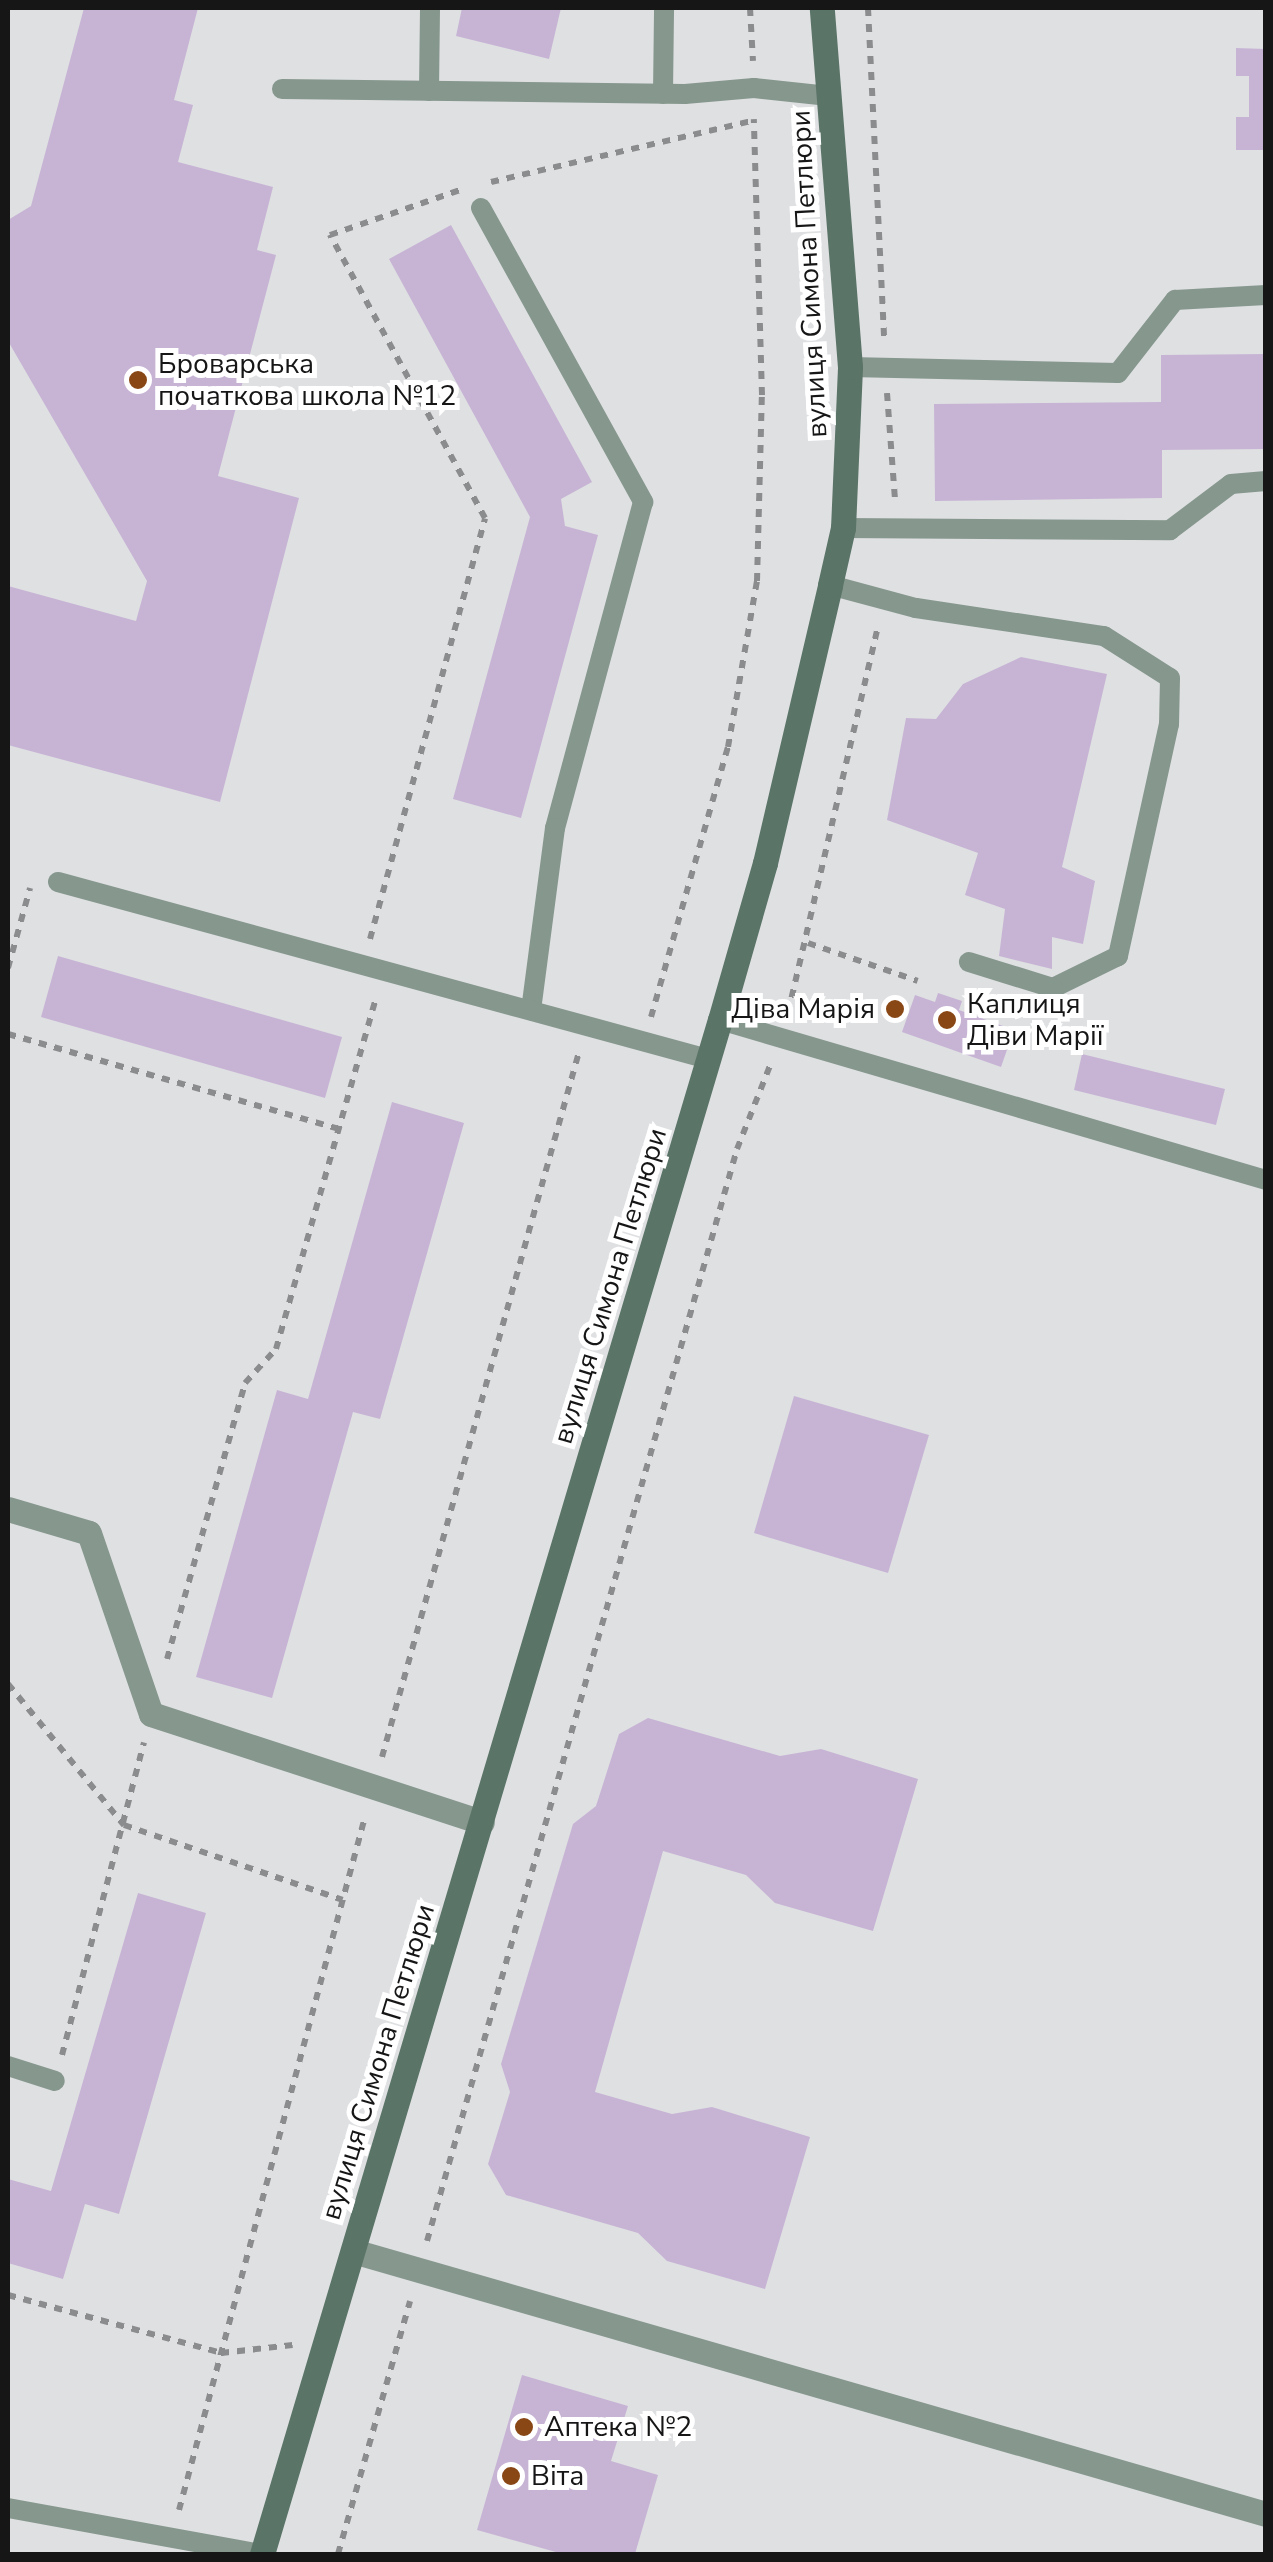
<!DOCTYPE html>
<html>
<head>
<meta charset="utf-8">
<style>
  body { margin:0 }
  #map { position:relative; width:1273px; height:2562px; overflow:hidden; background:#dfe0e2; font-family:"Nunito Sans",sans-serif }
  div>[style] { position:absolute }
  .building>* { inset:0; background:#c7b4d5 }
  .path>* { height:6px; margin-top:-3px; transform-origin:0; background:repeating-linear-gradient(90deg,#8b8c8d 0 8px,transparent 0 16px) }
  .lane>* { height:20px; margin:-10px; padding:0 10px; transform-origin:10px; border-radius:10px; background:#86978e }
  .street>* { height:25px; margin:-12.5px; padding:0 12.5px; transform-origin:12.5px; border-radius:12.5px; background:#86978e }
  .secondary>* { height:25px; margin:-12.5px; padding:0 12.5px; transform-origin:12.5px; border-radius:12.5px; background:#5b7468 }
  .dots>* { width:28px; height:28px; translate:-50% -50%; box-sizing:border-box; border:5px solid #fff; border-radius:50% }
  span { translate:-50% -50%; white-space:nowrap; text-align:center; line-height:1.15; -webkit-text-stroke:10px #fff; paint-order:stroke }
  .street-label { font-size:28px; color:#161617 }
  .poi-label { font-size:28px; color:#161617 }
  .left { translate:0 -50%; text-align:left }
  .right { translate:-100% -50%; text-align:right }
  .frame { position:absolute; inset:0; border:10px solid #161617; pointer-events:none }
</style>
</head>
<body>
<div id="map">
  <div class="building">
    <i style="clip-path:polygon(84px 8px,198px 8px,174px 100px,193px 105px,178px 162px,273px 187px,257px 250px,276px 255px,218px 476px,299px 498px,220px 802px,8px 745px,8px 586px,136px 621px,147px 581px,8px 341px,8px 220px,31px 206px)"></i>
    <i style="clip-path:polygon(462px 8px,561px 8px,549px 59px,456px 36px)"></i>
    <i style="clip-path:polygon(1236px 48px,1266px 49px,1266px 150px,1236px 150px,1236px 117px,1249px 117px,1249px 76px,1236px 76px)"></i>
    <i style="clip-path:polygon(451px 225px,592px 482px,561px 499px,565px 526px,598px 535px,521px 818px,453px 799px,530px 517px,389px 259px)"></i>
    <i style="clip-path:polygon(1266px 354px,1266px 449px,1162px 450px,1162px 498px,935px 501px,934px 404px,1161px 402px,1161px 355px)"></i>
    <i style="clip-path:polygon(1021px 657px,1107px 674px,1062px 867px,1095px 881px,1083px 944px,1052px 937px,1052px 969px,999px 956px,1005px 909px,965px 895px,978px 853px,887px 820px,906px 718px,936px 719px,963px 684px)"></i>
    <i style="clip-path:polygon(58px 956px,342px 1037px,325px 1098px,41px 1017px)"></i>
    <i style="clip-path:polygon(938px 993px,962px 1001px,959px 1010px,1014px 1030px,1001px 1067px,902px 1032px,915px 995px,935px 1002px)"></i>
    <i style="clip-path:polygon(1082px 1054px,1225px 1089px,1216px 1125px,1074px 1090px)"></i>
    <i style="clip-path:polygon(392px 1102px,464px 1123px,380px 1419px,353px 1412px,272px 1698px,196px 1677px,277px 1390px,308px 1399px)"></i>
    <i style="clip-path:polygon(794px 1396px,929px 1435px,888px 1573px,754px 1533px)"></i>
    <i style="clip-path:polygon(648px 1718px,780px 1756px,821px 1749px,918px 1779px,873px 1931px,775px 1903px,746px 1875px,663px 1851px,595px 2092px,672px 2114px,712px 2107px,810px 2137px,765px 2289px,667px 2261px,638px 2233px,506px 2195px,488px 2164px,510px 2092px,501px 2064px,573px 1824px,596px 1806px,619px 1734px)"></i>
    <i style="clip-path:polygon(138px 1893px,206px 1913px,119px 2214px,85px 2204px,63px 2279px,8px 2263px,8px 2179px,51px 2191px)"></i>
    <i style="clip-path:polygon(522px 2375px,628px 2406px,611px 2461px,658px 2475px,635px 2554px,563px 2554px,477px 2530px)"></i>
  </div>
  <div class="path">
    <i style="left:750px;top:8px;width:53px;rotate:86.8deg"></i>
    <i style="left:868px;top:8px;width:333px;rotate:87.2deg"></i>
    <i style="left:491px;top:182px;width:268px;rotate:-13.2deg"></i>
    <i style="left:887px;top:393px;width:107px;rotate:85.7deg"></i>
    <i style="left:370px;top:939px;width:436px;rotate:-74.7deg"></i>
    <i style="left:485px;top:518px;width:323px;rotate:-118.7deg"></i>
    <i style="left:330px;top:235px;width:138px;rotate:-19.1deg"></i>
    <i style="left:808px;top:943px;width:116px;rotate:19.1deg"></i>
    <i style="left:8px;top:968px;width:83px;rotate:-74.6deg"></i>
    <i style="left:788px;top:1013px;width:397px;rotate:-76.9deg"></i>
    <i style="left:651px;top:1017px;width:281px;rotate:-74.1deg"></i>
    <i style="left:728px;top:747px;width:169px;rotate:-80.1deg"></i>
    <i style="left:757px;top:581px;width:186px;rotate:-88.5deg"></i>
    <i style="left:762px;top:395px;width:276px;rotate:-91.7deg"></i>
    <i style="left:8px;top:1034px;width:344px;rotate:16deg"></i>
    <i style="left:167px;top:1659px;width:287px;rotate:-74.2deg"></i>
    <i style="left:245px;top:1383px;width:46px;rotate:-47.6deg"></i>
    <i style="left:276px;top:1349px;width:364px;rotate:-74.1deg"></i>
    <i style="left:8px;top:1684px;width:183px;rotate:50.6deg"></i>
    <i style="left:124px;top:1825px;width:231px;rotate:18.9deg"></i>
    <i style="left:382px;top:1757px;width:732px;rotate:-74.39deg"></i>
    <i style="left:62px;top:2055px;width:323px;rotate:-75.3deg"></i>
    <i style="left:427px;top:2241px;width:1135px;rotate:-74.15deg"></i>
    <i style="left:737px;top:1149px;width:92px;rotate:-68.4deg"></i>
    <i style="left:8px;top:2295px;width:221px;rotate:15.2deg"></i>
    <i style="left:221px;top:2353px;width:72px;rotate:-6.3deg"></i>
    <i style="left:179px;top:2510px;width:718px;rotate:-74.98deg"></i>
    <i style="left:338px;top:2554px;width:263px;rotate:-74.1deg"></i>
  </div>
  <div class="lane">
    <i style="left:282px;top:89px;width:403px;rotate:0.7deg"></i>
    <i style="left:685px;top:94px;width:69px;rotate:-5deg"></i>
    <i style="left:754px;top:88px;width:75px;rotate:6.1deg"></i>
    <i style="left:429px;top:91px;width:83px;rotate:-89.3deg"></i>
    <i style="left:663px;top:94px;width:86px;rotate:-89.3deg"></i>
    <i style="left:481px;top:208px;width:336px;rotate:61.1deg"></i>
    <i style="left:643px;top:502px;width:338px;rotate:105.1deg"></i>
    <i style="left:555px;top:828px;width:184px;rotate:97.5deg"></i>
    <i style="left:850px;top:367px;width:268px;rotate:1.3deg"></i>
    <i style="left:1118px;top:373px;width:93px;rotate:-52deg"></i>
    <i style="left:1175px;top:300px;width:91px;rotate:-3.1deg"></i>
    <i style="left:843px;top:528px;width:327px;rotate:0.4deg"></i>
    <i style="left:1170px;top:530px;width:76px;rotate:-37deg"></i>
    <i style="left:1231px;top:484px;width:35px;rotate:-5deg"></i>
    <i style="left:830px;top:585px;width:89px;rotate:15deg"></i>
    <i style="left:916px;top:608px;width:190px;rotate:8.5deg"></i>
    <i style="left:1104px;top:636px;width:78px;rotate:32.5deg"></i>
    <i style="left:1170px;top:678px;width:46px;rotate:91.2deg"></i>
    <i style="left:1169px;top:724px;width:238px;rotate:102.4deg"></i>
    <i style="left:1118px;top:956px;width:72px;rotate:153.8deg"></i>
    <i style="left:1053px;top:988px;width:88px;rotate:-162.8deg"></i>
    <i style="left:58px;top:882px;width:674px;rotate:15.23deg"></i>
    <i style="left:720px;top:1020px;width:569px;rotate:16.33deg"></i>
    <i style="left:8px;top:2066px;width:49px;rotate:17.7deg"></i>
    <i style="left:8px;top:2508px;width:258px;rotate:10.3deg"></i>
  </div>
  <div class="street">
    <i style="left:8px;top:1509px;width:84px;rotate:16.5deg"></i>
    <i style="left:89px;top:1533px;width:191px;rotate:71.1deg"></i>
    <i style="left:151px;top:1714px;width:348px;rotate:18.1deg"></i>
    <i style="left:353px;top:2251px;width:950px;rotate:16.07deg"></i>
  </div>
  <div class="secondary">
    <i style="left:262px;top:2554px;width:1601px;rotate:-73.38deg"></i>
    <i style="left:720px;top:1020px;width:163px;rotate:-74deg"></i>
    <i style="left:765px;top:863px;width:285px;rotate:-76.8deg"></i>
    <i style="left:830px;top:585px;width:58px;rotate:-77.2deg"></i>
    <i style="left:843px;top:528px;width:161px;rotate:-87.5deg"></i>
    <i style="left:850px;top:367px;width:360px;rotate:-94.5deg"></i>
  </div>
  <div class="dots">
    <i style="left:138px;top:380px;background:#894716"></i>
    <i style="left:895px;top:1009px;background:#894716"></i>
    <i style="left:947px;top:1020px;background:#894716"></i>
    <i style="left:524px;top:2427px;background:#894716"></i>
    <i style="left:511px;top:2476px;background:#894716"></i>
  </div>
  <div class="street-label">
    <span style="left:809px;top:274px;rotate:-93deg">вулиця Симона Петлюри</span>
    <span style="left:610px;top:1286px;rotate:-73deg">вулиця Симона Петлюри</span>
    <span style="left:378px;top:2062px;rotate:-73deg">вулиця Симона Петлюри</span>
  </div>
  <div class="poi-label">
    <span class="left" style="left:158px;top:380px">Броварська<br>початкова школа №12</span>
    <span class="left" style="left:967px;top:1020px">Каплиця<br>Діви Марії</span>
    <span class="right" style="left:875px;top:1009px">Діва Марія</span>
    <span class="left" style="left:544px;top:2427px">Аптека №2</span>
    <span class="left" style="left:531px;top:2476px">Віта</span>
  </div>
  <div class="frame"></div>
</div>
</body>
</html>
